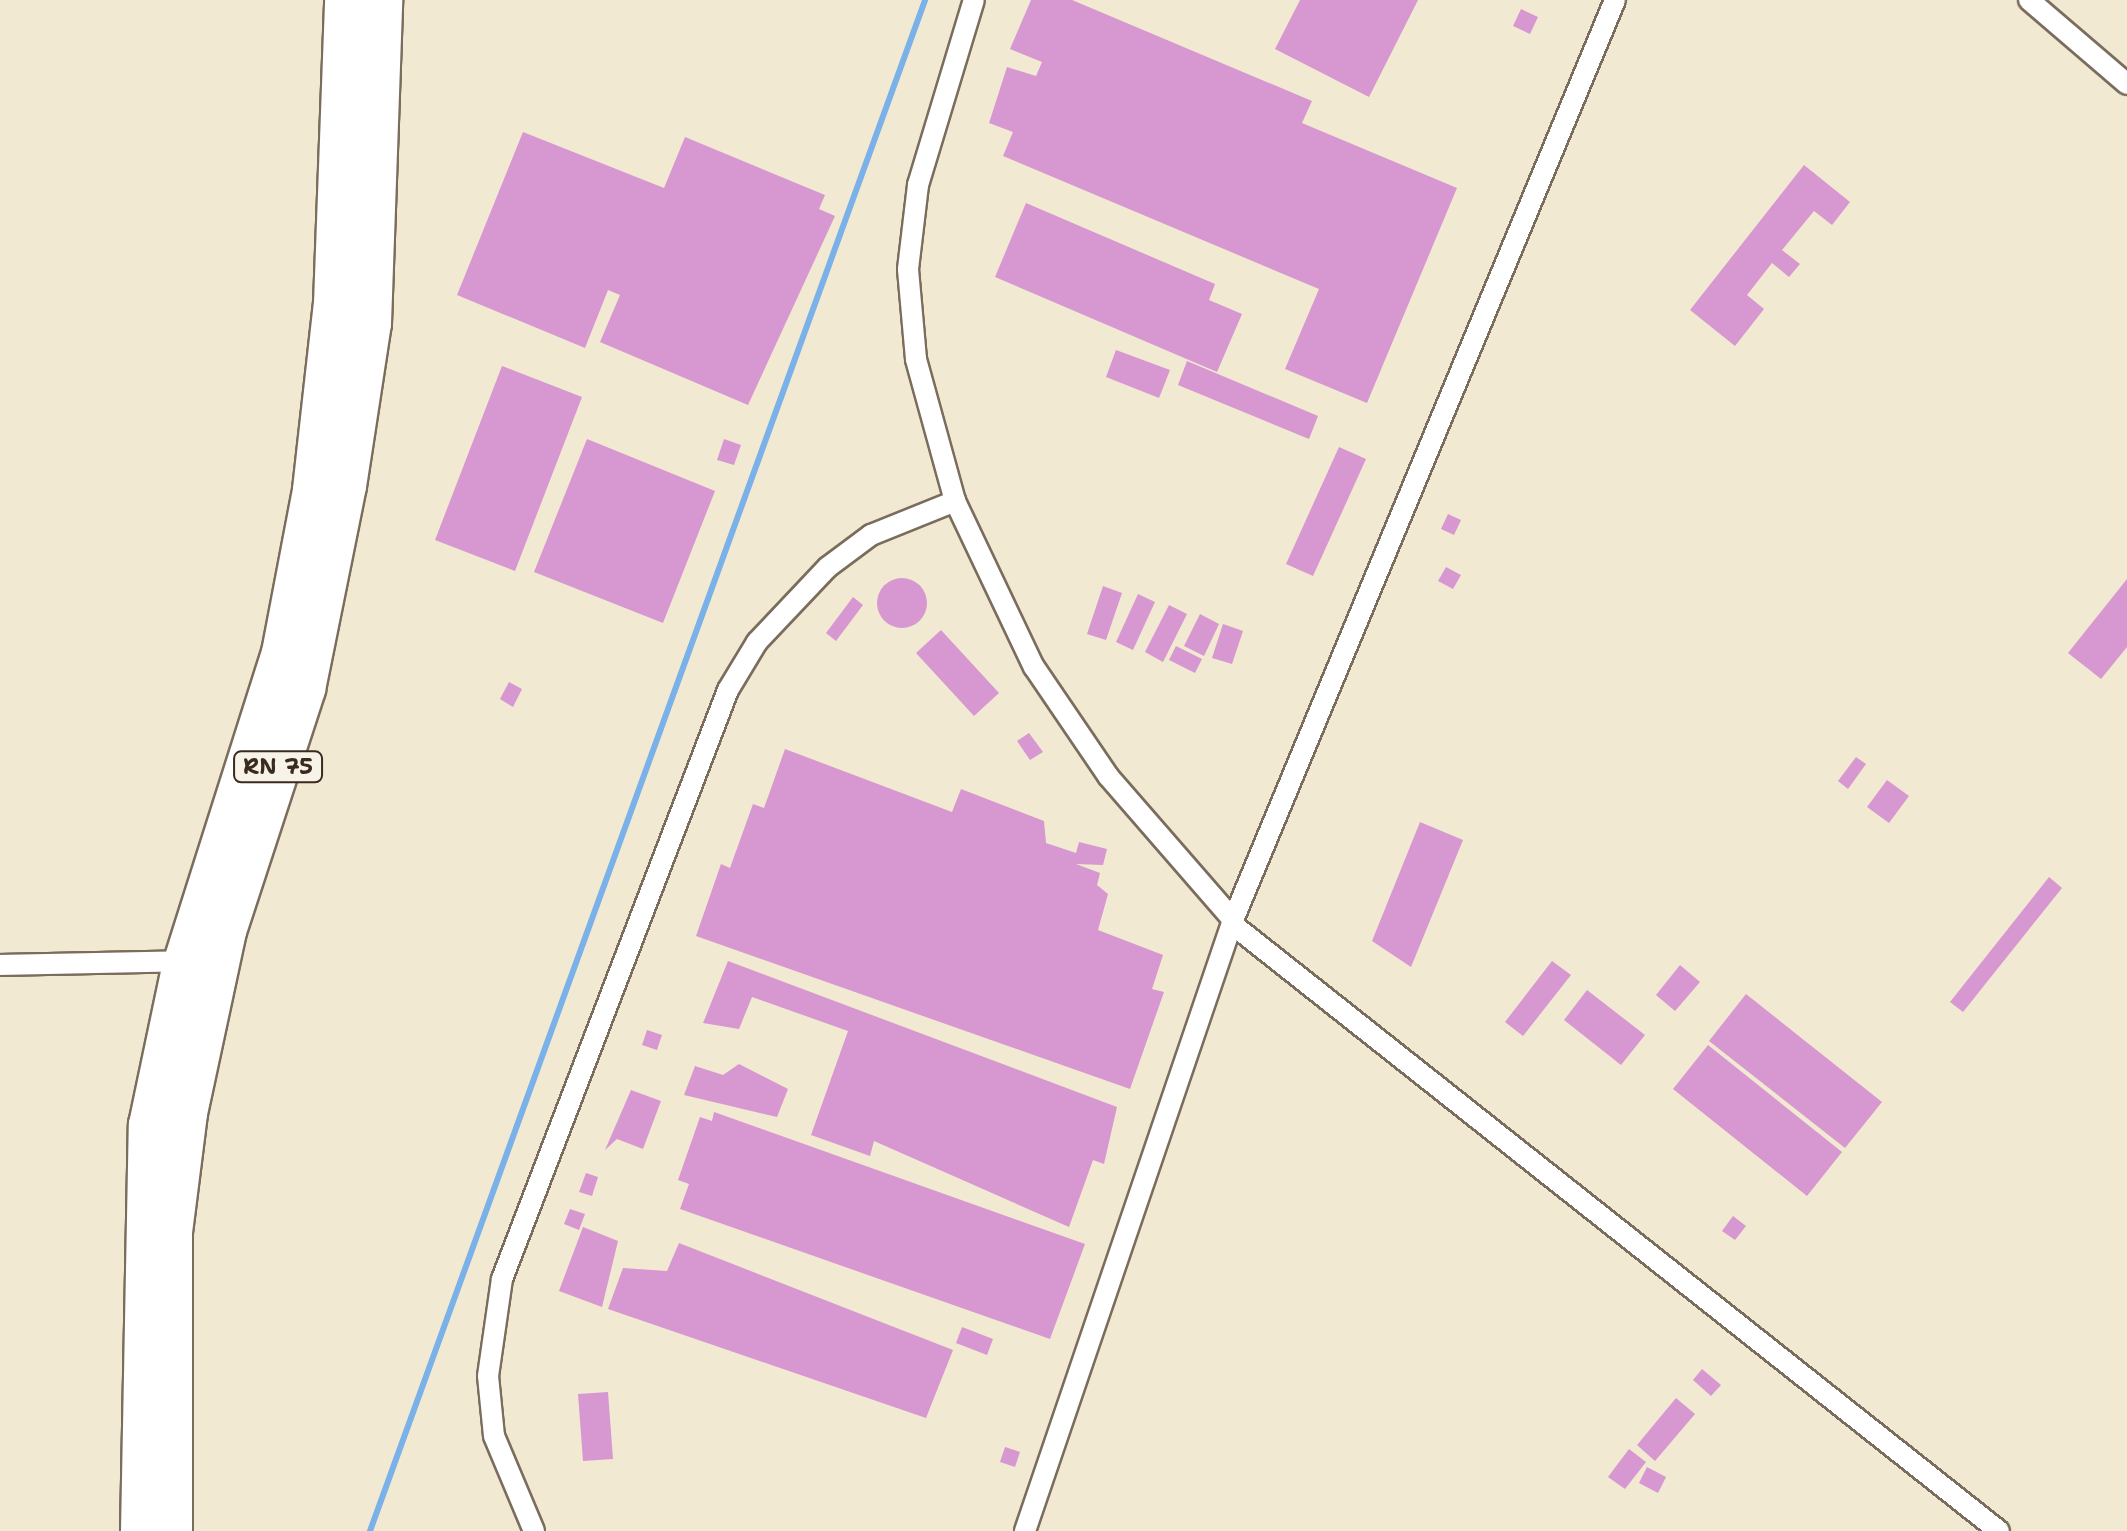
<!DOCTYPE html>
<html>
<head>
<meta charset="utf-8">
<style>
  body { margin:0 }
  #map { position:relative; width:2127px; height:1531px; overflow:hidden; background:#f2e9d3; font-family:"Shantell Sans",sans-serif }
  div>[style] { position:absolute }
  .stream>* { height:6px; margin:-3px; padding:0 3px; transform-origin:3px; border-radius:3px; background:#7ab1e9 }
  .building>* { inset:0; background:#d797d0 }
  .round { border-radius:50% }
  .roads { filter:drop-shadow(2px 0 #7b6d5d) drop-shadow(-2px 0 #7b6d5d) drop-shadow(0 2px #7b6d5d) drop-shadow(0 -2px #7b6d5d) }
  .street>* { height:20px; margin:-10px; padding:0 10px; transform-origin:10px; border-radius:10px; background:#fff }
  .highway>* { height:40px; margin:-20px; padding:0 20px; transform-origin:20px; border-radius:20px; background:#fff }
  span { translate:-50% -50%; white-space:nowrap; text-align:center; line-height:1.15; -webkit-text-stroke:8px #f7f3e8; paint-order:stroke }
  .shield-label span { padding:2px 8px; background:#f7f3e8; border:2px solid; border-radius:8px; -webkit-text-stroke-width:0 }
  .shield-label { font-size:22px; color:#3b2a1e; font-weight:700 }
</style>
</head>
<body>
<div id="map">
  <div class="stream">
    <i style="left:370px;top:1531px;width:1628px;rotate:-70.07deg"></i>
  </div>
  <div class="building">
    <i style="clip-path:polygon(1031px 0,1072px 0,1312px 101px,1302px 123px,1457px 188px,1367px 403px,1285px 369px,1319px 289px,1003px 156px,1013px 132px,989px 123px,1007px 67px,1036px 76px,1042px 62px,1010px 49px)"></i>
    <i style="clip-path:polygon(1300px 0,1418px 0,1369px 97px,1275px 49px)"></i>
    <i style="clip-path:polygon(1521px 9px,1538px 17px,1530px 34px,1513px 26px)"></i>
    <i style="clip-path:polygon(523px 132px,664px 188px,685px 137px,825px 195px,819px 209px,835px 216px,748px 405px,600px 342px,620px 295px,608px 290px,585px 348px,457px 295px)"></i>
    <i style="clip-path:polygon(1804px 165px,1850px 202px,1832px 225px,1814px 211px,1782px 250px,1800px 264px,1789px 277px,1772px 263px,1747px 295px,1764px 309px,1735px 346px,1690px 310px)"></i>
    <i style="clip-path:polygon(1026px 203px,1215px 284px,1209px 300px,1242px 314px,1217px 372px,995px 277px)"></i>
    <i style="clip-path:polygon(1116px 350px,1170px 370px,1159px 398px,1106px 377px)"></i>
    <i style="clip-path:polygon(1187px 361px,1318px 416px,1309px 439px,1178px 385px)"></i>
    <i style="clip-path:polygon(502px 366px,582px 397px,515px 571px,435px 540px)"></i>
    <i style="clip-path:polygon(587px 439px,715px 491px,663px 623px,534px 572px)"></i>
    <i style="clip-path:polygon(724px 439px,741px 445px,734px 465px,717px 460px)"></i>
    <i style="clip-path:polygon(1339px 447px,1366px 459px,1313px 576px,1286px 564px)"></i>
    <i style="clip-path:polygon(1448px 514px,1461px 520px,1454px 535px,1441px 529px)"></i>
    <i style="clip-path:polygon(1446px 567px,1461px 575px,1453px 589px,1438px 581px)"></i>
    <i class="round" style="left:877px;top:578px;width:50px;height:50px"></i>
    <i style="clip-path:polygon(2127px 579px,2127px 647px,2101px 679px,2068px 653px)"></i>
    <i style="clip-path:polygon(1103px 586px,1122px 593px,1106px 640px,1087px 634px)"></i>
    <i style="clip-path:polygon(1138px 594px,1155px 602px,1133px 650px,1116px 642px)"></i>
    <i style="clip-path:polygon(853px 597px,863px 605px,836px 641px,826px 633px)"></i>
    <i style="clip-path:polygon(1169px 605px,1187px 614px,1163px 662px,1145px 652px)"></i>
    <i style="clip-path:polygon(1200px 614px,1219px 624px,1204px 656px,1184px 646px)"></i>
    <i style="clip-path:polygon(1223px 624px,1243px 631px,1232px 664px,1212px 658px)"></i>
    <i style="clip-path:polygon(941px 630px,999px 693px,974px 716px,916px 653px)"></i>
    <i style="clip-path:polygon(1176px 646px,1202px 659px,1195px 673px,1169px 660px)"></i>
    <i style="clip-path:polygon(509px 682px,522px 689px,513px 707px,500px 699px)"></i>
    <i style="clip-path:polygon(1029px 733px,1043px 752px,1030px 760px,1017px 741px)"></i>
    <i style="clip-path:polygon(785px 749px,952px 812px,961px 789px,1044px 821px,1046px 843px,1076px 853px,1079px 842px,1107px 849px,1103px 865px,1076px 864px,1100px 873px,1097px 885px,1108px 894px,1098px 930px,1163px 955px,1152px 989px,1164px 992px,1130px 1089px,696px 936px,721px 864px,730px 868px,753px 804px,764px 808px)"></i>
    <i style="clip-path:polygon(1856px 757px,1866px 764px,1848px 789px,1838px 781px)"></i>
    <i style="clip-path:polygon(1887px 780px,1909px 796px,1889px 823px,1867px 807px)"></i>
    <i style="clip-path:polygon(1420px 822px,1463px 840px,1411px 967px,1372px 941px)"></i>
    <i style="clip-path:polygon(2049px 877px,2062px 888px,1963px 1012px,1950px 1002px)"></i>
    <i style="clip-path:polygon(728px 961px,1117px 1107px,1104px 1164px,1093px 1160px,1069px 1227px,874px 1141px,870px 1156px,811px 1135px,848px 1031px,752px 997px,739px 1029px,703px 1023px)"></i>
    <i style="clip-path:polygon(1552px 961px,1571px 975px,1523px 1036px,1505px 1022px)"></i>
    <i style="clip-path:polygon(1680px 965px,1700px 982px,1675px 1011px,1656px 995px)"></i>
    <i style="clip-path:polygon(1587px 990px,1645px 1035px,1621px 1065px,1564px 1020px)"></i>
    <i style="clip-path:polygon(1746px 994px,1882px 1102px,1845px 1148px,1709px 1041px)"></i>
    <i style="clip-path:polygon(647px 1030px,662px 1035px,657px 1050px,642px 1045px)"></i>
    <i style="clip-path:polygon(1708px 1045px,1842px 1152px,1807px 1196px,1673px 1089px)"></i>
    <i style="clip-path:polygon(739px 1064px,788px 1089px,777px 1117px,684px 1095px,695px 1066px,723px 1075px)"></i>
    <i style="clip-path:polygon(631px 1090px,661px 1101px,643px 1149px,617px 1139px,605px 1150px)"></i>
    <i style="clip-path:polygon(714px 1112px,1085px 1244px,1050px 1339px,680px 1209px,689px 1184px,678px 1180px,700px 1117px,712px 1121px)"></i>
    <i style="clip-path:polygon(586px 1173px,598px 1177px,592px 1196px,579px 1192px)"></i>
    <i style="clip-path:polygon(570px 1209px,585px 1214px,579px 1230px,564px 1224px)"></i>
    <i style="clip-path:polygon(1733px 1216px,1746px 1226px,1735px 1240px,1722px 1231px)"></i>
    <i style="clip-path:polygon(583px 1227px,618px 1241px,602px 1307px,559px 1291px)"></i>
    <i style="clip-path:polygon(679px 1243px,953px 1350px,926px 1418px,608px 1309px,623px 1268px,667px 1271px)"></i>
    <i style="clip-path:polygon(962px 1327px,993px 1339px,987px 1355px,956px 1343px)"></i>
    <i style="clip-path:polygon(1702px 1369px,1721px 1385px,1711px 1396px,1693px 1380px)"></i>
    <i style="clip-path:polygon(608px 1392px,613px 1459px,583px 1461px,578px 1394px)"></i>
    <i style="clip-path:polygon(1676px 1398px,1695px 1414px,1655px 1461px,1637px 1445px)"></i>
    <i style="clip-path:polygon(1005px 1447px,1020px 1452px,1015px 1467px,1000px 1462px)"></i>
    <i style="clip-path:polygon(1629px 1449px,1646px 1462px,1625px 1489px,1608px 1477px)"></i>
    <i style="clip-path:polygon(1647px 1467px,1666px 1477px,1658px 1493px,1639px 1483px)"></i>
  </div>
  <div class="roads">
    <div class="street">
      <i style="left:2029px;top:0;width:129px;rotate:40.6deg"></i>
      <i style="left:955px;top:501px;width:147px;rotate:-105.4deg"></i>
      <i style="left:916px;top:359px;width:90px;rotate:-95.1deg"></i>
      <i style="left:908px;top:269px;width:85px;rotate:-83.2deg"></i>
      <i style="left:918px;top:185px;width:193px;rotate:-73.2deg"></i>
      <i style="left:1232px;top:924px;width:978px;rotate:38.36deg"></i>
      <i style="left:0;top:965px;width:185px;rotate:-1.2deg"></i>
      <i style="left:534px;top:1531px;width:103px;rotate:-112.8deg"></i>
      <i style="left:494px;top:1436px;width:60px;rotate:-95.7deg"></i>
      <i style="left:488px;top:1376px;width:98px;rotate:-81.8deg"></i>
      <i style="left:502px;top:1279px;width:631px;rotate:-69.01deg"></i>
      <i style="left:728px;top:690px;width:56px;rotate:-58.9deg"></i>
      <i style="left:757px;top:642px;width:103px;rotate:-46.6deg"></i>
      <i style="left:828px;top:567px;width:54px;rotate:-36.7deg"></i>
      <i style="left:871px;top:535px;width:91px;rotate:-22deg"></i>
      <i style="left:955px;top:501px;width:184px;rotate:64.6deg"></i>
      <i style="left:1034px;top:667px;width:132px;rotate:55.8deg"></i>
      <i style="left:1108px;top:776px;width:191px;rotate:49deg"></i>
      <i style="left:1025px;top:1531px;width:645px;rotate:-71.2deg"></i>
      <i style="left:1233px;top:920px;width:996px;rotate:-67.45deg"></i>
    </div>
    <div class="highway">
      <i style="left:141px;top:1531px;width:406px;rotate:-88.9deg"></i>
      <i style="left:149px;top:1125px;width:160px;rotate:-78.1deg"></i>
      <i style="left:182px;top:968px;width:330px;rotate:-72.4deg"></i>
      <i style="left:282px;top:653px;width:166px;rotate:-79.2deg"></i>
      <i style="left:313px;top:490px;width:187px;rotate:-83.6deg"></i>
      <i style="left:334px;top:304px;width:304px;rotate:-87.9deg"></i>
      <i style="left:172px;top:1531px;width:299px;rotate:-90deg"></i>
      <i style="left:172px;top:1232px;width:120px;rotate:-82.8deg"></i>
      <i style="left:187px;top:1113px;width:186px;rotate:-77.9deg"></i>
      <i style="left:226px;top:931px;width:255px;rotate:-71.9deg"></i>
      <i style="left:305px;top:689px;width:207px;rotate:-78.6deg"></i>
      <i style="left:346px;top:486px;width:165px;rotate:-81.3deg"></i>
      <i style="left:371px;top:323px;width:323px;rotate:-88deg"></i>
    </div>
  </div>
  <div class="shield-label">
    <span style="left:278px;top:767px">RN 75</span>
  </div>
</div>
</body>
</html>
